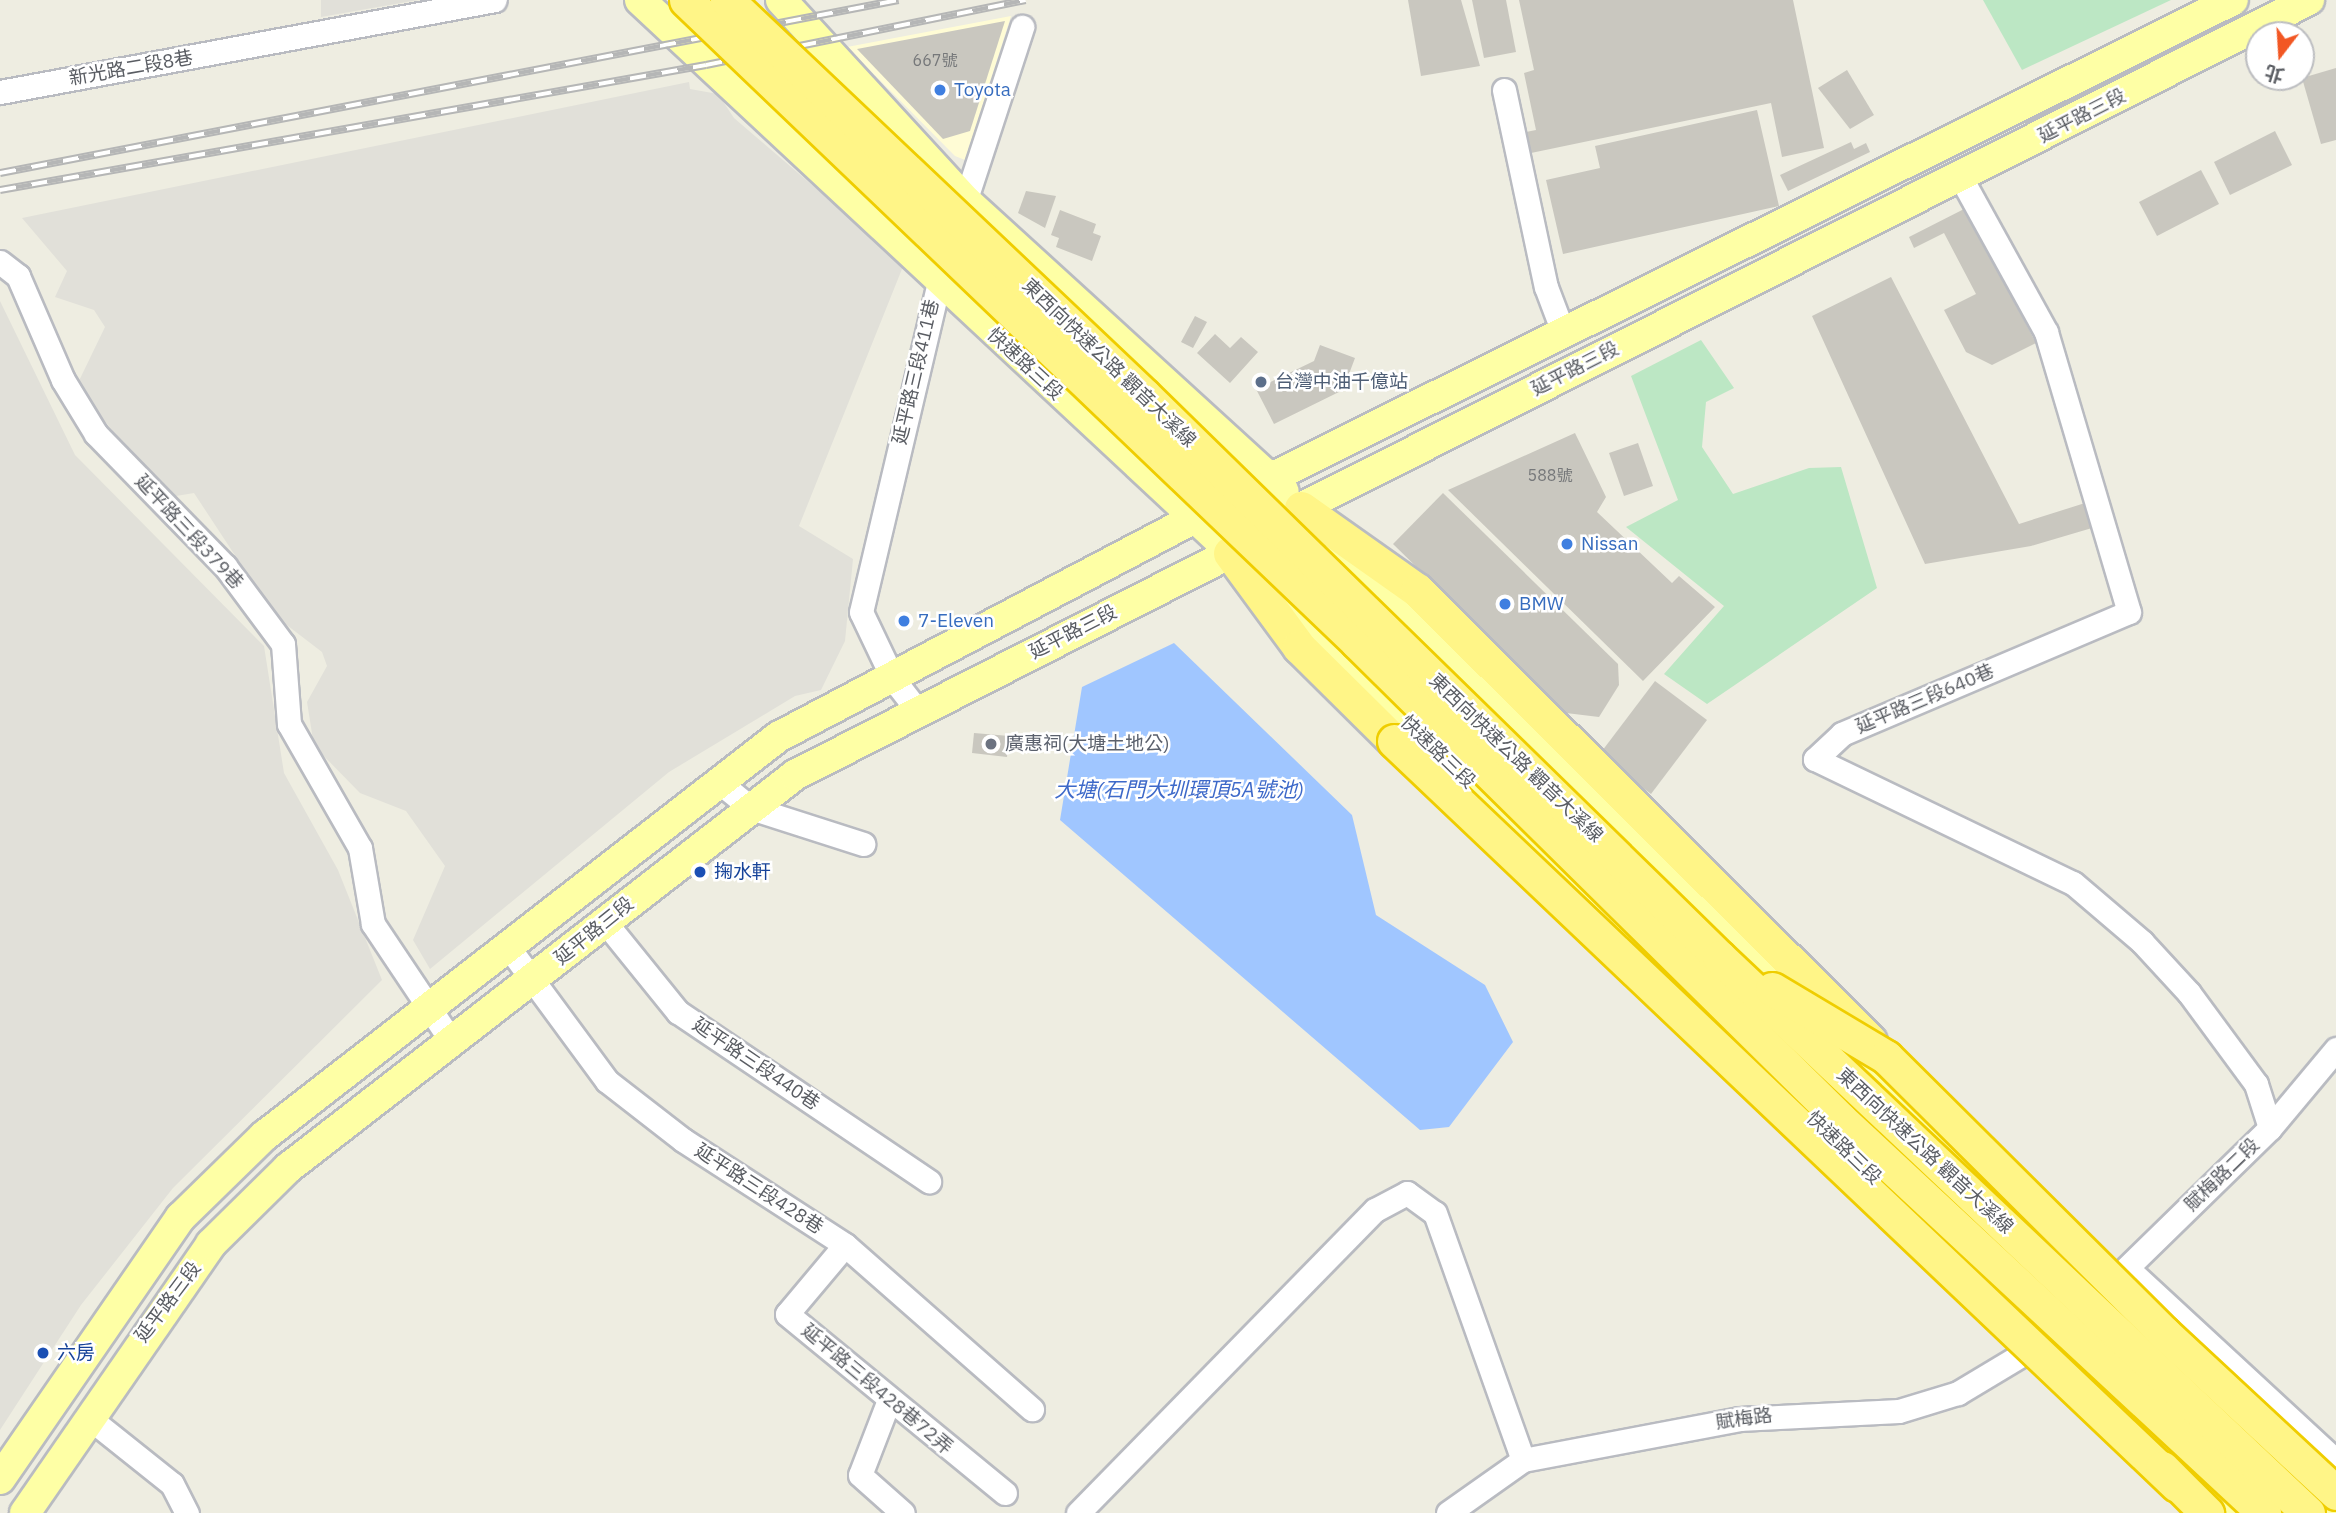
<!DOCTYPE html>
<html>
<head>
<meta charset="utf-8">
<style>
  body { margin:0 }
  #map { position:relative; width:2336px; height:1513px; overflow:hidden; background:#eeede1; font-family:"IBM Plex Sans","Noto Sans TC",sans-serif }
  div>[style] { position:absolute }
  .commercial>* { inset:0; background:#fffcd5 }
  .industrial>* { inset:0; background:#e1e0d9 }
  .green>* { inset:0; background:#bce7c4 }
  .water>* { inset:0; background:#a0c6ff }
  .building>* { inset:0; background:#c9c7bf }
  .roads { filter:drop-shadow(2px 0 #b9bbc1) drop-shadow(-2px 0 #b9bbc1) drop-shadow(0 2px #b9bbc1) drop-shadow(0 -2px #b9bbc1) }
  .minor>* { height:23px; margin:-11.5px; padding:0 11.5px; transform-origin:11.5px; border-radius:11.5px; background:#fff }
  .major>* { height:30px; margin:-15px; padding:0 15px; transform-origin:15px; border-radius:15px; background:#feffa5 }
  .highway>* { height:33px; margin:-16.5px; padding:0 16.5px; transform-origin:16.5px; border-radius:16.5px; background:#fff587 }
  .rail>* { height:8px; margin-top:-4px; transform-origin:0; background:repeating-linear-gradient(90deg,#fff 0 16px,#b5b6b6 0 32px); box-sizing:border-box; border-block:2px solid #b5b6b6 }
  .bridges { filter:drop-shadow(2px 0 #efcd00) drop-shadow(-2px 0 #efcd00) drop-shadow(0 2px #efcd00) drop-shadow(0 -2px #efcd00) }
  .highway-bridge>* { height:33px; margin:-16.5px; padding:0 16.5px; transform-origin:16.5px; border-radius:16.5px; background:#fff587 }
  .dots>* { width:19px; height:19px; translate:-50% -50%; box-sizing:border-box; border:4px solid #fff; border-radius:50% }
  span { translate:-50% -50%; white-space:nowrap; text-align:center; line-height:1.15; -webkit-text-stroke:5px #fff; paint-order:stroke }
  .number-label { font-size:16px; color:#76787a }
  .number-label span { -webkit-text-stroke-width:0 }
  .street-label { font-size:19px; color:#5a5d63 }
  .shop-label { font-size:19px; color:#366cbe }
  .left { translate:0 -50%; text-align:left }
  .service-label { font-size:19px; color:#4e5e75 }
  .worship-label { font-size:19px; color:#5b616d }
  .transit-label { font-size:19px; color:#164399 }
  .water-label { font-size:21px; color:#3d69c9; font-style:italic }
  .north { position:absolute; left:2245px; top:21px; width:70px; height:70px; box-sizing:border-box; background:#fff; border:2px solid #bdbec1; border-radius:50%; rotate:197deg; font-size:19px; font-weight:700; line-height:28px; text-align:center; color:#5a5d63 }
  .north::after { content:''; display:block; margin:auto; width:24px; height:32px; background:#f25723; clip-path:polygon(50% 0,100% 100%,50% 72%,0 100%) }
</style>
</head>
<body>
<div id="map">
  <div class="commercial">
    <i style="clip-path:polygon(1011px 16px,965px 160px,955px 156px,847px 47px)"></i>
  </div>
  <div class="industrial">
    <i style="clip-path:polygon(321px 0,418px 0,321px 17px)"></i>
    <i style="clip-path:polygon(689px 82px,690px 89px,718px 94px,734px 118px,904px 264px,799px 526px,853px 559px,845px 641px,821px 690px,795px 696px,669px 772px,430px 969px,413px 940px,445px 866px,406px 811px,360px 793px,314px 746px,307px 702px,327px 666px,322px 652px,275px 616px,194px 493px,176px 496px,161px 488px,76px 387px,105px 327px,94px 310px,55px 297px,67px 271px,22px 218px)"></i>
    <i style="clip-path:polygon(0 301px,75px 455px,264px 646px,284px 773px,338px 870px,382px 980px,173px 1188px,81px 1305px,0 1430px)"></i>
  </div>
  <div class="green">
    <i style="clip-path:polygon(1983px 0,2171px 0,2022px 70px)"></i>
    <i style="clip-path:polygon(1701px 340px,1734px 388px,1706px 402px,1702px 447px,1733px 494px,1809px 468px,1841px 467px,1877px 588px,1707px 704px,1664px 674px,1724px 606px,1626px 527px,1678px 500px,1631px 376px)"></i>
  </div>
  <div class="water">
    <i style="clip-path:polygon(1174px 643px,1352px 815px,1376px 915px,1485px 985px,1513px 1042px,1449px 1127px,1420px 1130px,1060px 820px,1082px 687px)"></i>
  </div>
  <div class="building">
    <i style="clip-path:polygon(1408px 0,1461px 0,1480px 66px,1421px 76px)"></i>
    <i style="clip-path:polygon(1472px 0,1506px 0,1516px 52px,1484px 58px)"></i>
    <i style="clip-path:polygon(1519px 0,1793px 0,1824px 148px,1782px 157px,1771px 103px,1531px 153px,1526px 132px,1536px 130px,1524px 73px,1534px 70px)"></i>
    <i style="clip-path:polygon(1005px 21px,970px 131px,943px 139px,857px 49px)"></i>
    <i style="clip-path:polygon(2336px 68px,2336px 140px,2321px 144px,2302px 78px)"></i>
    <i style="clip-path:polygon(1847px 70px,1874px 115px,1850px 129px,1818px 88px)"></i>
    <i style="clip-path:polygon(1757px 110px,1779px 206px,1563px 254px,1546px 180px,1600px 168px,1595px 146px)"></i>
    <i style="clip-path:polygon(2275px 131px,2292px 165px,2230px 195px,2214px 162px)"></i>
    <i style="clip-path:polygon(1851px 142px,1854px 149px,1866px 143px,1870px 152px,1788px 191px,1780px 175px)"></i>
    <i style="clip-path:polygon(2201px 170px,2219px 204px,2157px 236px,2139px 202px)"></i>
    <i style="clip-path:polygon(1026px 191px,1056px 196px,1045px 228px,1018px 213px)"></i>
    <i style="clip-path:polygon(1966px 208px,2036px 343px,1992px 365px,1966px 352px,1944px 310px,1976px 294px,1944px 233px,1914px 248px,1909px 237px)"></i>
    <i style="clip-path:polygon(1060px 210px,1096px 224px,1093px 233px,1101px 236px,1092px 261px,1056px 247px,1059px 238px,1051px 235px)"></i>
    <i style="clip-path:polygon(1891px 277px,2019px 524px,2085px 503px,2092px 528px,2031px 546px,1925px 564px,1812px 316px)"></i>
    <i style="clip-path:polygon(1195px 316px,1207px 322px,1193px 348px,1181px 342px)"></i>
    <i style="clip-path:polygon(1215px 334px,1230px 348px,1241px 337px,1258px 352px,1230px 383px,1197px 353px)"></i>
    <i style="clip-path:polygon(1320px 345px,1355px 358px,1343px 390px,1274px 424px,1256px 389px,1314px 361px)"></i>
    <i style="clip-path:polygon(1575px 433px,1606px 497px,1597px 512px,1672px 583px,1679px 576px,1715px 607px,1643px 681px,1448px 490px)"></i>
    <i style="clip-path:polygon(1638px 443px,1653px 486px,1624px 496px,1609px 453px)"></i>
    <i style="clip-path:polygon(1443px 493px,1618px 664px,1619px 685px,1599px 717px,1566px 713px,1393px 544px)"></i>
    <i style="clip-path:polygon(1655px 681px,1707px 720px,1651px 794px,1599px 755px)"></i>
    <i style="clip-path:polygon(974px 733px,1009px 736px,1007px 757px,972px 753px)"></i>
  </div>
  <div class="roads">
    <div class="minor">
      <i style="left:1504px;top:90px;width:201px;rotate:78deg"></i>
      <i style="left:1546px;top:287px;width:48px;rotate:69.3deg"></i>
      <i style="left:0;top:92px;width:503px;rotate:-10.53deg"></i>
      <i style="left:1961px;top:178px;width:176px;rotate:61.1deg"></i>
      <i style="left:2046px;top:332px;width:292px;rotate:73.5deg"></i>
      <i style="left:2129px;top:612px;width:312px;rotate:157deg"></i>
      <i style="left:1842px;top:734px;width:37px;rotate:137deg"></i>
      <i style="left:1815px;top:759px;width:286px;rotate:25.7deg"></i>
      <i style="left:2073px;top:883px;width:91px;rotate:40.5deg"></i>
      <i style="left:2142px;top:942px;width:69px;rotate:47.3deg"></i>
      <i style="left:2189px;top:993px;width:113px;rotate:53.6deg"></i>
      <i style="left:2256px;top:1084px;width:46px;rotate:72.3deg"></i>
      <i style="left:961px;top:214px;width:197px;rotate:-71.9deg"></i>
      <i style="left:0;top:262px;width:23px;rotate:38deg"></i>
      <i style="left:18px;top:276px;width:113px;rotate:66.6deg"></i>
      <i style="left:63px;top:380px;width:63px;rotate:58.6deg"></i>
      <i style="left:96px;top:434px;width:185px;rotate:45.7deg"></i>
      <i style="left:225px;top:566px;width:97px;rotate:53.4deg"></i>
      <i style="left:283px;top:644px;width:80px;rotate:85.7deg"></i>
      <i style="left:289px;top:724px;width:143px;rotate:60.2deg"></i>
      <i style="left:360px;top:848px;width:77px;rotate:80.3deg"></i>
      <i style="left:373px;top:924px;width:138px;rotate:56.2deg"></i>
      <i style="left:918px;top:711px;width:41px;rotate:-128deg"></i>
      <i style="left:893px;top:679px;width:74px;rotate:-115.5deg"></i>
      <i style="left:861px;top:612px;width:356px;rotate:-76.7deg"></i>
      <i style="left:719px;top:782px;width:41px;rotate:39.1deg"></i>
      <i style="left:751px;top:808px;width:118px;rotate:17.8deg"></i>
      <i style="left:605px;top:922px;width:116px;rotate:51deg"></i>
      <i style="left:678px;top:1012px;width:303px;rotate:34deg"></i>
      <i style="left:509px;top:948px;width:165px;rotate:53.6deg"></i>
      <i style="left:607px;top:1081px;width:96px;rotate:37.8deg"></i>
      <i style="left:683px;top:1140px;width:193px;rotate:32.9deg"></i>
      <i style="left:845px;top:1245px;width:249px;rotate:41.3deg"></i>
      <i style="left:845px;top:1245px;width:90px;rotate:130deg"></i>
      <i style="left:787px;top:1314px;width:282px;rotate:39.4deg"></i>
      <i style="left:2127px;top:1268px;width:284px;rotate:42.7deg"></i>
      <i style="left:2103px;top:1291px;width:233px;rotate:-44.3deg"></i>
      <i style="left:2270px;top:1128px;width:103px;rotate:-50.1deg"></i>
      <i style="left:889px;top:1400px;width:80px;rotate:111.1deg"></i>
      <i style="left:860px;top:1475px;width:57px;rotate:41.5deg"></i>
      <i style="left:88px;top:1417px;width:107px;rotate:38.6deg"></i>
      <i style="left:172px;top:1484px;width:33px;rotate:63deg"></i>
      <i style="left:1078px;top:1513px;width:424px;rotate:-45.6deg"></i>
      <i style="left:1375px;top:1210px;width:36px;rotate:-28deg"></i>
      <i style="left:1407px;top:1193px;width:34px;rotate:36deg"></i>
      <i style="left:1435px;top:1213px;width:262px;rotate:70.4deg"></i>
      <i style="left:1448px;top:1513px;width:92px;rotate:-35.2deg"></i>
      <i style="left:1523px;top:1460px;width:220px;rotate:-10.7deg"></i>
      <i style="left:1739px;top:1419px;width:160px;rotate:-2.9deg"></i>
      <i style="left:1899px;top:1411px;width:62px;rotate:-17deg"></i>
      <i style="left:1958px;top:1393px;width:99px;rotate:-31deg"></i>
    </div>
    <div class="major">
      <i style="left:640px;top:0;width:850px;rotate:43deg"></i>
      <i style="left:1262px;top:580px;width:739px;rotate:44.29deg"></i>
      <i style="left:781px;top:0;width:273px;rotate:47.4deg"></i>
      <i style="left:966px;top:201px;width:430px;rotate:42.4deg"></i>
      <i style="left:1341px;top:548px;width:647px;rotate:44.44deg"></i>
      <i style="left:1841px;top:1038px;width:353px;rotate:44.4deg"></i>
      <i style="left:0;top:1479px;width:318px;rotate:-55.4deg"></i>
      <i style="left:181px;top:1217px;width:116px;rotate:-44.3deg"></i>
      <i style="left:264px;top:1136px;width:651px;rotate:-37.82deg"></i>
      <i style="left:778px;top:737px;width:557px;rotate:-27.72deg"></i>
      <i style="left:1271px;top:478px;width:1074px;rotate:-26.42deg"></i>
      <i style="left:2300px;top:1480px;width:48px;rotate:43.3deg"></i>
      <i style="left:2193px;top:1481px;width:47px;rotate:42.4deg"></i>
      <i style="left:25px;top:1513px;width:327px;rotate:-55.3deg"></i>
      <i style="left:211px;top:1244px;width:108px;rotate:-44.6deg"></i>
      <i style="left:288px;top:1168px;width:641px;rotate:-37.78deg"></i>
      <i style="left:795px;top:775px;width:488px;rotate:-27deg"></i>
      <i style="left:1230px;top:553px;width:84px;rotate:-32.4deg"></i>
      <i style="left:1301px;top:508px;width:1129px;rotate:-26.75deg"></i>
    </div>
    <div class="highway">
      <i style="left:1301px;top:508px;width:142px;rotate:35.3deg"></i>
      <i style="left:1417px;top:590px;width:639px;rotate:44.87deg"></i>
      <i style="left:1230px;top:553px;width:117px;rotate:53.7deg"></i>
      <i style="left:1299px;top:647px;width:134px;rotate:44.7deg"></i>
    </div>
  </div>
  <div class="rail">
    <i style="left:0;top:173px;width:915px;rotate:-10.9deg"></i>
    <i style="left:0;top:190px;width:717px;rotate:-10.04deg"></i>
    <i style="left:706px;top:65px;width:326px;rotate:-11.5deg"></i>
  </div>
  <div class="bridges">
    <div class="highway-bridge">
      <i style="left:686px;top:0;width:929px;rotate:43.73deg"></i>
      <i style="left:1357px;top:642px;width:679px;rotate:44.64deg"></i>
      <i style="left:1840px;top:1119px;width:579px;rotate:42.9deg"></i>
      <i style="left:727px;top:0;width:574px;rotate:43.45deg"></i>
      <i style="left:1144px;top:395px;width:804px;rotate:44.34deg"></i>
      <i style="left:1719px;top:957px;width:810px;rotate:43.35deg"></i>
      <i style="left:1394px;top:741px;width:1080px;rotate:43.54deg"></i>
      <i style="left:1772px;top:989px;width:133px;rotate:30.8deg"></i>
      <i style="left:1886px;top:1057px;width:392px;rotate:44.8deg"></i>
      <i style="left:2164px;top:1333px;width:235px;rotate:42.9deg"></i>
      <i style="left:2162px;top:1468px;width:64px;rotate:45deg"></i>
    </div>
  </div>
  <div class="dots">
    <i style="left:940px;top:90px;background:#3f7fe0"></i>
    <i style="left:1261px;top:382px;background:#5c6f8a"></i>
    <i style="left:1567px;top:544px;background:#3f7fe0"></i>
    <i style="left:1505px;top:604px;background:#3f7fe0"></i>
    <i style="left:904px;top:621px;background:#3f7fe0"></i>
    <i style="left:991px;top:744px;background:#6b7280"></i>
    <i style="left:700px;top:872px;background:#1a4fb4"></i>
    <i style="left:43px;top:1353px;background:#1a4fb4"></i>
  </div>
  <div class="number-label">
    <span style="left:935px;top:60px">667號</span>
    <span style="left:1550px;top:475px">588號</span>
  </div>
  <div class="street-label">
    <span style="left:131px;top:68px;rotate:-10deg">新光路二段8巷</span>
    <span style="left:2082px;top:116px;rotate:-27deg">延平路三段</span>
    <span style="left:1109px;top:363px;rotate:44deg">東西向快速公路 觀音大溪線</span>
    <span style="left:1025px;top:364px;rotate:43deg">快速路三段</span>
    <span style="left:1575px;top:369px;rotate:-27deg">延平路三段</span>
    <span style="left:916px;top:372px;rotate:-77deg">延平路三段411巷</span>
    <span style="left:189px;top:532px;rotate:47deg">延平路三段379巷</span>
    <span style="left:1073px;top:632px;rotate:-27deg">延平路三段</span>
    <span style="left:1925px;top:699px;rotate:-23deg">延平路三段640巷</span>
    <span style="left:1438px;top:752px;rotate:44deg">快速路三段</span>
    <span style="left:1516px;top:758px;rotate:44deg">東西向快速公路 觀音大溪線</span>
    <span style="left:594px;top:931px;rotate:-39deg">延平路三段</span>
    <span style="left:756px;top:1064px;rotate:34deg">延平路三段440巷</span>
    <span style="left:1844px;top:1148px;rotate:44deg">快速路三段</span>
    <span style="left:1925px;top:1151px;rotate:43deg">東西向快速公路 觀音大溪線</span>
    <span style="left:2222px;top:1175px;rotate:-44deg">賦梅路二段</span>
    <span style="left:759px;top:1189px;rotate:33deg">延平路三段428巷</span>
    <span style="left:168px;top:1302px;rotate:-53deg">延平路三段</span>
    <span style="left:877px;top:1389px;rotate:40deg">延平路三段428巷72弄</span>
    <span style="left:1744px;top:1419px;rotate:-8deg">賦梅路</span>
  </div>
  <div class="shop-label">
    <span class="left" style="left:954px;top:90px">Toyota</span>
    <span class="left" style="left:1581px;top:544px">Nissan</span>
    <span class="left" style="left:1519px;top:604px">BMW</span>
    <span class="left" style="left:918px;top:621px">7-Eleven</span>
  </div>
  <div class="service-label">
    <span class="left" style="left:1275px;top:382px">台灣中油千億站</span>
  </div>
  <div class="worship-label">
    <span class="left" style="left:1005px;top:744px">廣惠祠(大塘土地公)</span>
  </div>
  <div class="transit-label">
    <span class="left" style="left:714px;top:872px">掬水軒</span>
    <span class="left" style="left:57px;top:1353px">六房</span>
  </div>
  <div class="water-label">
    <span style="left:1179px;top:789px">大塘(石門大圳環頂5A號池)</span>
  </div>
  <div class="north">北</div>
</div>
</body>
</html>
